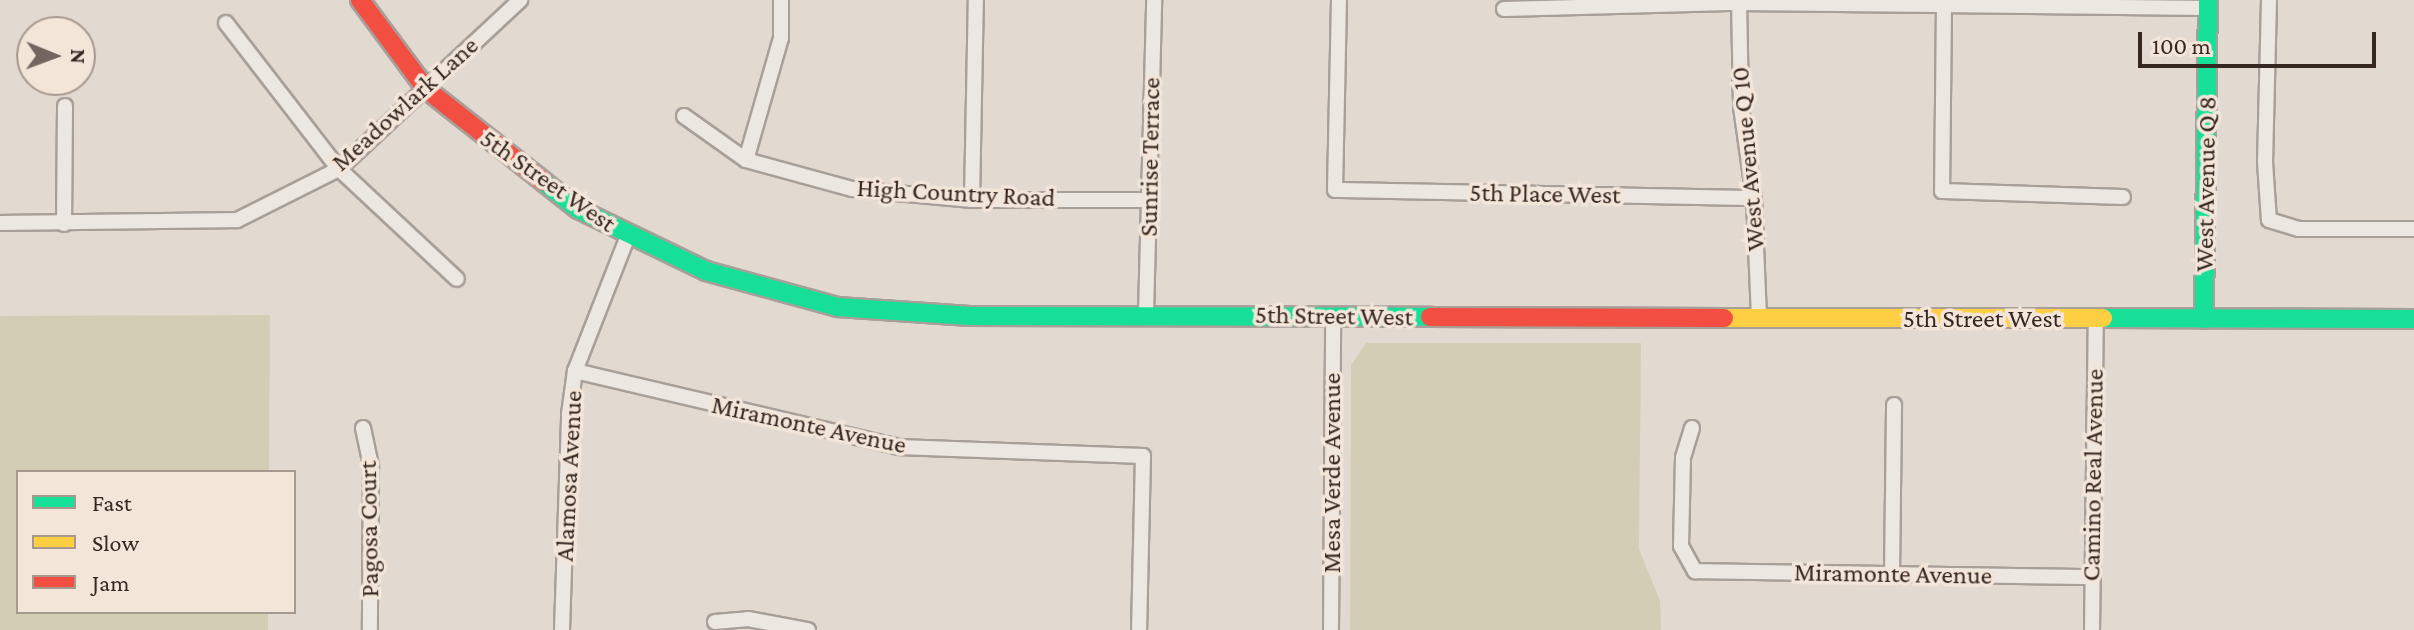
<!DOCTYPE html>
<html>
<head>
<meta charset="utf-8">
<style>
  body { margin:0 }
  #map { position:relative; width:2414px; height:630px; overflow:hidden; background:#e2d9d1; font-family:"Crimson Pro",serif }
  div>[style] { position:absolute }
  .green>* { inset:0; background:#d4cdb5 }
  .roads { filter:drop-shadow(2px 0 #a89f99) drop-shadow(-2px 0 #a89f99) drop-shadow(0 2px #a89f99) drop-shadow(0 -2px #a89f99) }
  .street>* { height:14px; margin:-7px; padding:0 7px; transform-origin:7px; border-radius:7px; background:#ece7e1 }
  .fast>* { height:18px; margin:-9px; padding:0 9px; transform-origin:9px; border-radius:9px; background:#16e098 }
  .slow>* { height:18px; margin:-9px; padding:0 9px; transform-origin:9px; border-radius:9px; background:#ffcf43 }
  .jam>* { height:18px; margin:-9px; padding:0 9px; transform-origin:9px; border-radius:9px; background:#f24e42 }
  span { translate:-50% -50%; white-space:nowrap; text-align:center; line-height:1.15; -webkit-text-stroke:7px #f3e5d8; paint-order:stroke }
  .street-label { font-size:26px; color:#372722 }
  .legend { position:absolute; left:16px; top:470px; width:280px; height:144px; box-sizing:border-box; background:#f3e5d8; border:2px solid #a8998f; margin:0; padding:10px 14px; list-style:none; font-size:24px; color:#372722 }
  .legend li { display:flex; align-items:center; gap:16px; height:40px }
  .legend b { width:40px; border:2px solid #a8998f }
  .north { position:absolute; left:16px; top:16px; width:80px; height:80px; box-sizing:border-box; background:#f3e5d8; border:2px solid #a8998f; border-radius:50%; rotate:91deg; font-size:22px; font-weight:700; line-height:32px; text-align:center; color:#372722 }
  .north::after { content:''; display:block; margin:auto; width:28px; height:36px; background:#73655f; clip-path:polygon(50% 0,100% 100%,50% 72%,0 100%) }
  .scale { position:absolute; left:2138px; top:32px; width:238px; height:36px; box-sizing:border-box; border:4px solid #372722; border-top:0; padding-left:10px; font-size:24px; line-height:28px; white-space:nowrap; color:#372722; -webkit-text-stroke:6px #f3e5d8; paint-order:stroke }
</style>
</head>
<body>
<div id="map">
  <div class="green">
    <i style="clip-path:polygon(270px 315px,269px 472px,18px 472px,18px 612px,268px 612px,268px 630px,0 630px,0 316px)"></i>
    <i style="clip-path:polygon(1366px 343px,1641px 343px,1639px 549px,1660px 601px,1661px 630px,1350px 630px,1351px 365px)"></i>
  </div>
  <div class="roads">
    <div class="street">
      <i style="left:1339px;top:0;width:190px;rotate:91.2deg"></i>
      <i style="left:1335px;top:190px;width:419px;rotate:1.1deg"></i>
      <i style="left:1739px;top:0;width:107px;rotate:88.9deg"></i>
      <i style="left:1741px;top:107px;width:92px;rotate:81.9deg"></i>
      <i style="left:1754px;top:198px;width:121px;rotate:87.6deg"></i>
      <i style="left:2269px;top:0;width:162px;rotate:91.4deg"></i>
      <i style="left:2265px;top:162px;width:58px;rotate:86.1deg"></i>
      <i style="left:2269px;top:220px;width:31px;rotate:17deg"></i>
      <i style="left:2299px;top:229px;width:115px"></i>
      <i style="left:1944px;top:5px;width:186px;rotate:90.6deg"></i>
      <i style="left:1942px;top:191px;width:181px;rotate:1.9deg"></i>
      <i style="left:1504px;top:9px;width:235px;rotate:-1.5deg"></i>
      <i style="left:1739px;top:3px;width:469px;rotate:0.6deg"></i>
      <i style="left:226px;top:23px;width:185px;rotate:52.3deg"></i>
      <i style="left:339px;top:169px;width:161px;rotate:43deg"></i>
      <i style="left:684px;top:116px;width:76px;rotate:35.4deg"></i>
      <i style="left:746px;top:160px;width:110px;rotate:15.3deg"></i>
      <i style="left:852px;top:189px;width:121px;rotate:5.2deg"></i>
      <i style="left:972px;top:200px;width:177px"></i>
      <i style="left:746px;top:160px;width:127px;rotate:-74deg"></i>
      <i style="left:781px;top:38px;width:38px;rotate:-90deg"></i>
      <i style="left:972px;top:200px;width:200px;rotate:-88.9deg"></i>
      <i style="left:0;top:223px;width:237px;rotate:-0.7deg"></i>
      <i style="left:237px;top:220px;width:114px;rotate:-26.6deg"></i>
      <i style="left:339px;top:169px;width:248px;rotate:-43deg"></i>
      <i style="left:64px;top:224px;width:118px;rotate:-89.5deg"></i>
      <i style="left:1146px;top:314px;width:314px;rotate:-88.5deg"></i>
      <i style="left:575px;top:371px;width:333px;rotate:13.2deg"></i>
      <i style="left:899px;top:447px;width:244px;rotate:2.1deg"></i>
      <i style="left:1143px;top:456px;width:174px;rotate:91.3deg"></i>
      <i style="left:363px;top:428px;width:40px;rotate:78deg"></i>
      <i style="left:371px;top:467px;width:163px;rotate:90.4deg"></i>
      <i style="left:1692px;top:428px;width:31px;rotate:107deg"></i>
      <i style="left:1683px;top:458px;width:88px;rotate:91.3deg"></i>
      <i style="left:1681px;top:546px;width:29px;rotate:61deg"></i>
      <i style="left:1695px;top:571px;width:396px;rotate:0.9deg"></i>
      <i style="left:1892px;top:574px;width:169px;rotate:-89.3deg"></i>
      <i style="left:715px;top:622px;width:33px;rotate:-5deg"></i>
      <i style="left:748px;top:619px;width:61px;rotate:10.4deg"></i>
      <i style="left:562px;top:630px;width:216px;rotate:-88.1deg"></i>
      <i style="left:569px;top:414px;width:43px;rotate:-82.1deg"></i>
      <i style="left:575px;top:371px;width:145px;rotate:-68.6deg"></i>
      <i style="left:1331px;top:630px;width:314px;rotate:-89.6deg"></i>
      <i style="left:2092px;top:630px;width:311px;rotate:-89.3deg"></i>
    </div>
    <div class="fast">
      <i style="left:544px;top:182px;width:43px;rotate:38.5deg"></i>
      <i style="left:578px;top:209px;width:142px;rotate:25.8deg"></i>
      <i style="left:706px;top:271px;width:137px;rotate:15.3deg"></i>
      <i style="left:838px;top:307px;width:132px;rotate:3.9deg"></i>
      <i style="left:970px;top:316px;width:460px;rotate:0.1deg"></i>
      <i style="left:2103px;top:318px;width:311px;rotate:0.2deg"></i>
      <i style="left:2204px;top:319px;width:319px;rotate:-89.3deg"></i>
    </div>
    <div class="slow">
      <i style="left:1724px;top:318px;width:379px"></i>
    </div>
    <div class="jam">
      <i style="left:360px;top:0;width:111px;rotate:53.4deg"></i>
      <i style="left:426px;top:89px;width:150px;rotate:38.2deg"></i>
      <i style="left:1430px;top:317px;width:294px;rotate:0.2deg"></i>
    </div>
  </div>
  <div class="street-label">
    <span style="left:405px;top:104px;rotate:-42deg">Meadowlark Lane</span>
    <span style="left:1150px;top:157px;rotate:-89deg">Sunrise Terrace</span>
    <span style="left:1748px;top:159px;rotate:-95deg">West Avenue Q 10</span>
    <span style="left:548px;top:181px;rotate:35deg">5th Street West</span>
    <span style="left:2206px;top:184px;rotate:-89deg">West Avenue Q 8</span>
    <span style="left:956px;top:193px;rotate:3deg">High Country Road</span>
    <span style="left:1545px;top:194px;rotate:1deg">5th Place West</span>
    <span style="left:1334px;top:316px;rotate:1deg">5th Street West</span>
    <span style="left:1982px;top:319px">5th Street West</span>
    <span style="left:809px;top:425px;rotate:12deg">Miramonte Avenue</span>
    <span style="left:1332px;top:473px;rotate:-90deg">Mesa Verde Avenue</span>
    <span style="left:2093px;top:475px;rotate:-89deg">Camino Real Avenue</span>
    <span style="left:569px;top:476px;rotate:-87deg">Alamosa Avenue</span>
    <span style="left:369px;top:529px;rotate:-91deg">Pagosa Court</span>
    <span style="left:1893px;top:574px;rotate:1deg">Miramonte Avenue</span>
  </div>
  <ul class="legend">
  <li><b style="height:10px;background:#16e098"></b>Fast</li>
  <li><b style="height:10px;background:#ffcf43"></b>Slow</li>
  <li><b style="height:10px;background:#f24e42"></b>Jam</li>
  </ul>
  <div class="north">N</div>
  <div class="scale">100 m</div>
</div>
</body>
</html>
